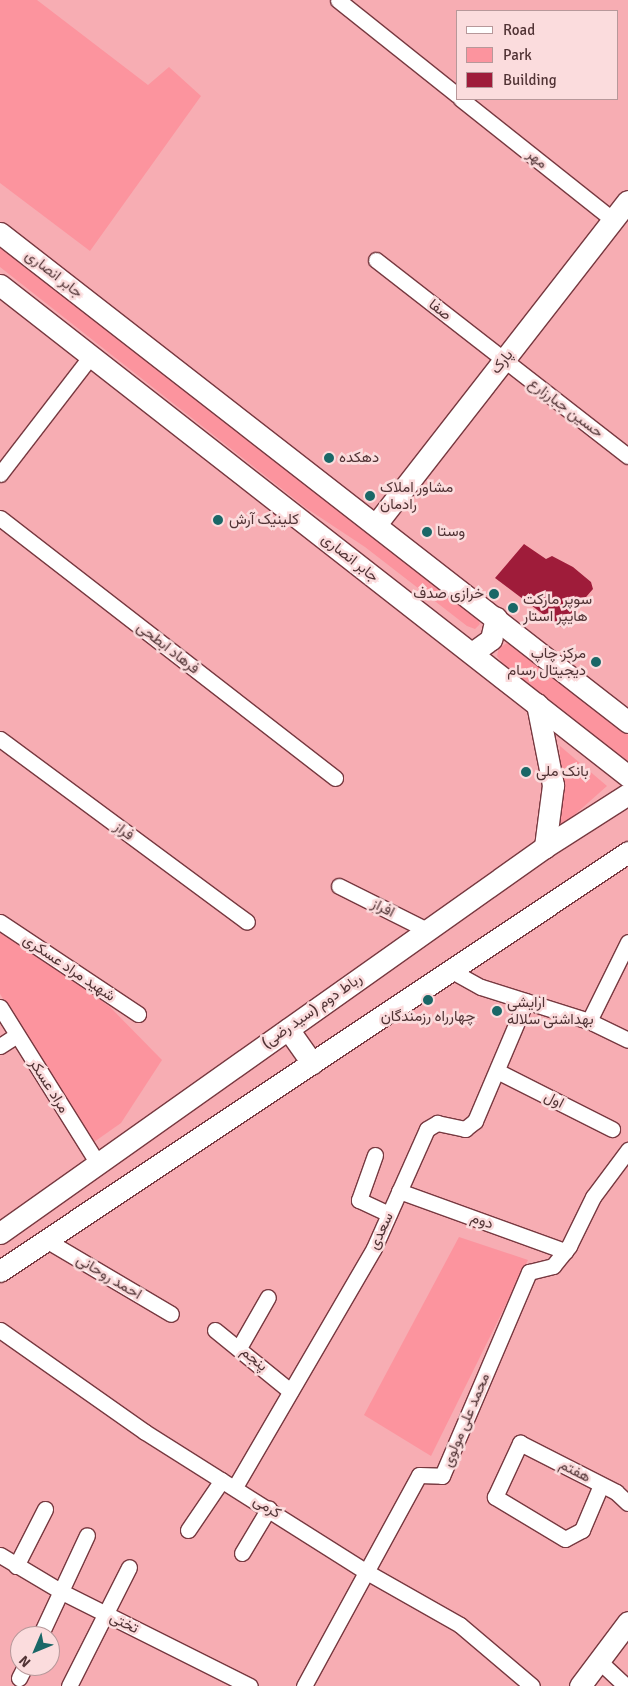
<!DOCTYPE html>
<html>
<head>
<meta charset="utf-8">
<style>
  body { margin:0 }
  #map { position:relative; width:628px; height:1686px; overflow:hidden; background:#f7adb3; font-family:Signika,Vazirmatn,sans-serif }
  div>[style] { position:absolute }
  .green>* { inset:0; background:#fc949e }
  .building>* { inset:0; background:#9f1c3a }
  .roads { filter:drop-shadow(1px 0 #773940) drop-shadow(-1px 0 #773940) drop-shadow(0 1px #773940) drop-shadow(0 -1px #773940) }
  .street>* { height:15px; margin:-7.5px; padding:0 7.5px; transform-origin:7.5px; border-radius:7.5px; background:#fff }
  .secondary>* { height:21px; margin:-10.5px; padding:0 10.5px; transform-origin:10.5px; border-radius:10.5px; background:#fff }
  .dots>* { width:14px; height:14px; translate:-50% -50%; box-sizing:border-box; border:2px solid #fbdcdd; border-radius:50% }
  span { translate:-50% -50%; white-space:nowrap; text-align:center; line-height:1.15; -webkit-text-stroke:5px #fbdcdd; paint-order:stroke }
  .street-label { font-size:15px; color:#513335 }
  .poi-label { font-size:15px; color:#513335 }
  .left { translate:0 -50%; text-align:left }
  .right { translate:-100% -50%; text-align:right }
  .legend { position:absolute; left:456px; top:10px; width:162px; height:90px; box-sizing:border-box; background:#fbdcdd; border:1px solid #b7989a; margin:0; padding:6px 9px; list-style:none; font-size:15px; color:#513335 }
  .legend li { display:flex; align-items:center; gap:10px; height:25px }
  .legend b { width:25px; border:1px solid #b7989a }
  .north { position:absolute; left:10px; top:1626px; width:50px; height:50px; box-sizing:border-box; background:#fbdcdd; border:1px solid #b7989a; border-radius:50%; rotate:225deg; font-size:14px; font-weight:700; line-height:20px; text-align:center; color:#513335 }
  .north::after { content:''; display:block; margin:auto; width:18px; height:22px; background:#1a6767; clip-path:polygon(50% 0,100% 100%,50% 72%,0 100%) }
</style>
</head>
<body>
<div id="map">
  <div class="green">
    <i style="clip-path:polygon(0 0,37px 0,148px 85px,169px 67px,201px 96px,90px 251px,0 183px)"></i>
    <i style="clip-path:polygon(0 241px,477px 617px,480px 624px,475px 629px,467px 626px,365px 547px,306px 508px,0 267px)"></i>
    <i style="clip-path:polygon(507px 643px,517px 647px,628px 735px,628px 762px,504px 665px,497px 656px,499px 648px)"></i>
    <i style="clip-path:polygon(560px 746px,607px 786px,554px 833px,560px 785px)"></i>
    <i style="clip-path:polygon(0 931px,46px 959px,110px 1007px,162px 1060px,121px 1123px,94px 1142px,0 994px)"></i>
    <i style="clip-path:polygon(459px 1237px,528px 1260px,431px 1456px,364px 1415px)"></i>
  </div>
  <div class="building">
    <i style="clip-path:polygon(524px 544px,546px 559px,552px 556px,573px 567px,591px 582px,593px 589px,560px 627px,495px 578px)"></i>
  </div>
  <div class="roads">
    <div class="street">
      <i style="left:338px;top:0;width:152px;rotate:38.6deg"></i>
      <i style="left:461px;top:99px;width:194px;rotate:38.5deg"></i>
      <i style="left:376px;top:260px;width:319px;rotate:37.9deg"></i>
      <i style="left:0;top:474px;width:149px;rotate:-52.4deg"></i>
      <i style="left:0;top:518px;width:424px;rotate:37.8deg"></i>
      <i style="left:0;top:739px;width:307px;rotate:36.5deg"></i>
      <i style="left:339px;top:886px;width:98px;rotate:26.6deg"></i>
      <i style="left:0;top:922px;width:166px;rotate:33.7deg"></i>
      <i style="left:450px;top:970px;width:35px;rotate:29deg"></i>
      <i style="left:481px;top:987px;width:113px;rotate:17.5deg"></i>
      <i style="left:589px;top:1021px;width:43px;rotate:26deg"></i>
      <i style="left:0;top:1007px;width:185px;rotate:58deg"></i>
      <i style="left:589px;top:1021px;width:88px;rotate:-63.7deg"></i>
      <i style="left:0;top:1046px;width:20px;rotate:-33deg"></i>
      <i style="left:497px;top:1071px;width:129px;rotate:26.8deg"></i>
      <i style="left:375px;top:1155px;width:48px;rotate:109.6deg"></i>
      <i style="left:359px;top:1200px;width:33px;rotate:25deg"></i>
      <i style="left:399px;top:1191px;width:177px;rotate:19.9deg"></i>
      <i style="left:46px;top:1240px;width:145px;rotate:30.6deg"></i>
      <i style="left:0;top:1330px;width:177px;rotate:35.1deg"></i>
      <i style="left:145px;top:1432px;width:260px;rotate:32.3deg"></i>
      <i style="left:365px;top:1571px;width:109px;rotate:29.6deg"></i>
      <i style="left:460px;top:1625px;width:94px;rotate:40.3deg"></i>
      <i style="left:215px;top:1330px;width:97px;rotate:39.1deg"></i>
      <i style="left:240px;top:1346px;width:56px;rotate:-60.3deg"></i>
      <i style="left:601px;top:1485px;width:49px;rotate:112.9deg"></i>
      <i style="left:582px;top:1530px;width:19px;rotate:152deg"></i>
      <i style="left:565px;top:1539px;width:82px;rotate:-149deg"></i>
      <i style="left:495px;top:1497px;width:60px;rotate:-65.2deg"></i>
      <i style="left:520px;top:1443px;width:108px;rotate:27deg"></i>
      <i style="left:616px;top:1492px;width:16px;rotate:43deg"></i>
      <i style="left:235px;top:1487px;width:276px;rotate:-59.8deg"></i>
      <i style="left:374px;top:1248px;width:130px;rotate:-66deg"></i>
      <i style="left:427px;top:1129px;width:12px;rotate:-31deg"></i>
      <i style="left:437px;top:1123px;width:29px;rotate:12deg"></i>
      <i style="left:465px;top:1129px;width:13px;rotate:-39deg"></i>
      <i style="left:475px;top:1121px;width:130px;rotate:-67deg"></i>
      <i style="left:188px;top:1530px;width:60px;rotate:-55.8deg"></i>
      <i style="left:242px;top:1553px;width:52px;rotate:-59deg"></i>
      <i style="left:0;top:1555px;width:72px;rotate:30.8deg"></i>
      <i style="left:62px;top:1592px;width:210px;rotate:26.6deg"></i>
      <i style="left:16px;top:1566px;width:64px;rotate:-63deg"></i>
      <i style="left:40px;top:1636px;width:111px;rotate:-65deg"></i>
      <i style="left:599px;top:1661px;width:37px;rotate:43deg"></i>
      <i style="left:19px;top:1678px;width:13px;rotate:-63deg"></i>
      <i style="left:69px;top:1686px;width:133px;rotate:-63.2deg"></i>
      <i style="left:304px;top:1686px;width:240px;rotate:-61.4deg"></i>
      <i style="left:419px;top:1475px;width:23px;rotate:2deg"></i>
      <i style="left:442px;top:1476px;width:222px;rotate:-66.9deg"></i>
      <i style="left:529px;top:1272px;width:25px;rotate:-14deg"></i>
      <i style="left:553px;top:1266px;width:26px;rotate:-51deg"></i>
      <i style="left:569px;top:1246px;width:55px;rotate:-63.9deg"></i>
      <i style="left:593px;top:1197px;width:59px;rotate:-53.3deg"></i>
    </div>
    <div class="secondary">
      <i style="left:0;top:233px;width:796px;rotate:37.91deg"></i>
      <i style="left:0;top:285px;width:797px;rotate:38.02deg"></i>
      <i style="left:377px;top:523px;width:408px;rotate:-52.1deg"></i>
      <i style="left:472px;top:653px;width:24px;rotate:-36deg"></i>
      <i style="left:491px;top:639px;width:22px;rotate:-77deg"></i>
      <i style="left:537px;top:704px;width:83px;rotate:78.8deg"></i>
      <i style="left:553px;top:785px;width:63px;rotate:97.4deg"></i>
      <i style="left:288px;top:1029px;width:42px;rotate:54.8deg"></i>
      <i style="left:0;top:1233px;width:668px;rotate:-35.31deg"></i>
      <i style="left:545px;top:847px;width:98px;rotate:-32.6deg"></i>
      <i style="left:0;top:1271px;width:755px;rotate:-33.71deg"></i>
      <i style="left:580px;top:1686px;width:80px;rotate:-53.1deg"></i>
    </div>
  </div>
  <div class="dots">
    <i style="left:329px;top:458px;background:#1a6767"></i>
    <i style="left:370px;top:496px;background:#1a6767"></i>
    <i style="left:218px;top:520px;background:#1a6767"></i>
    <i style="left:427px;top:532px;background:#1a6767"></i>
    <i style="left:494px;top:594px;background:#1a6767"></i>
    <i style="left:513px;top:608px;background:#1a6767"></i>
    <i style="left:596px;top:662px;background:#1a6767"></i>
    <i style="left:526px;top:772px;background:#1a6767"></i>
    <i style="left:428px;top:1000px;background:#1a6767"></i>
    <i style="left:497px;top:1011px;background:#1a6767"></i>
  </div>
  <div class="street-label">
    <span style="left:537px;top:159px;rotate:39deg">مهر</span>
    <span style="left:54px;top:274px;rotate:38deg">جابر انصاری</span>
    <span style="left:440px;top:310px;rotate:38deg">صفا</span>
    <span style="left:502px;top:362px;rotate:-52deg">پارک</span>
    <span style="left:566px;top:408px;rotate:37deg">حسین جبارزارع</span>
    <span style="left:350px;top:558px;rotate:38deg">جابر انصاری</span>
    <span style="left:168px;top:648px;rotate:38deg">فرهاد ابطحی</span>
    <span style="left:124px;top:831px;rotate:37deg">فراز</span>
    <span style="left:383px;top:908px;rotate:27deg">افراز</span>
    <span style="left:69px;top:968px;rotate:34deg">شهید مراد عسکری</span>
    <span style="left:312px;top:1011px;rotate:-35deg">رباط دوم (سید رضی)</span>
    <span style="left:49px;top:1086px;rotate:58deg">مراد عسکر</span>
    <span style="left:554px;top:1100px;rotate:27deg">اول</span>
    <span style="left:482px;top:1221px;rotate:20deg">دوم</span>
    <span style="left:381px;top:1231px;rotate:-65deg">سعدی</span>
    <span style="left:109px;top:1277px;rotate:31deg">احمد روحانی</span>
    <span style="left:254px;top:1359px;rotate:40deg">پنجم</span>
    <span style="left:466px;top:1420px;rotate:-67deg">محمد علی مولوی</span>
    <span style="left:575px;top:1471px;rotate:27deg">هفتم</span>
    <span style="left:267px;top:1507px;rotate:32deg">کرمی</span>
    <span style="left:124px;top:1623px;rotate:26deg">تختی</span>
  </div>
  <div class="poi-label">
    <span class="left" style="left:339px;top:458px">دهکده</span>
    <span class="left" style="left:380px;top:496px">مشاور املاک<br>رادمان</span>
    <span class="left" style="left:229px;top:520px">کلینیک آرش</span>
    <span class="left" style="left:437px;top:532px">وستا</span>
    <span class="right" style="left:484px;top:594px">خرازی صدف</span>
    <span class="left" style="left:523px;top:608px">سوپر مارکت<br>هایپر استار</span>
    <span class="right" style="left:586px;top:662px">مرکز چاپ<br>دیجیتال رسام</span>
    <span class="left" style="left:536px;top:772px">بانک ملی</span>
    <span class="left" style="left:507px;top:1011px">ارایشی<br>بهداشتی سلاله</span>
    <span style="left:428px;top:1017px">چهارراه رزمندگان</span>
  </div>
  <ul class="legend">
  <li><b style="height:6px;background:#fff"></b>Road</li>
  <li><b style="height:14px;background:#fc949e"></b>Park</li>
  <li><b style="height:14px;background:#9f1c3a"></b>Building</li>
  </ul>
  <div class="north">N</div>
</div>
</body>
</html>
